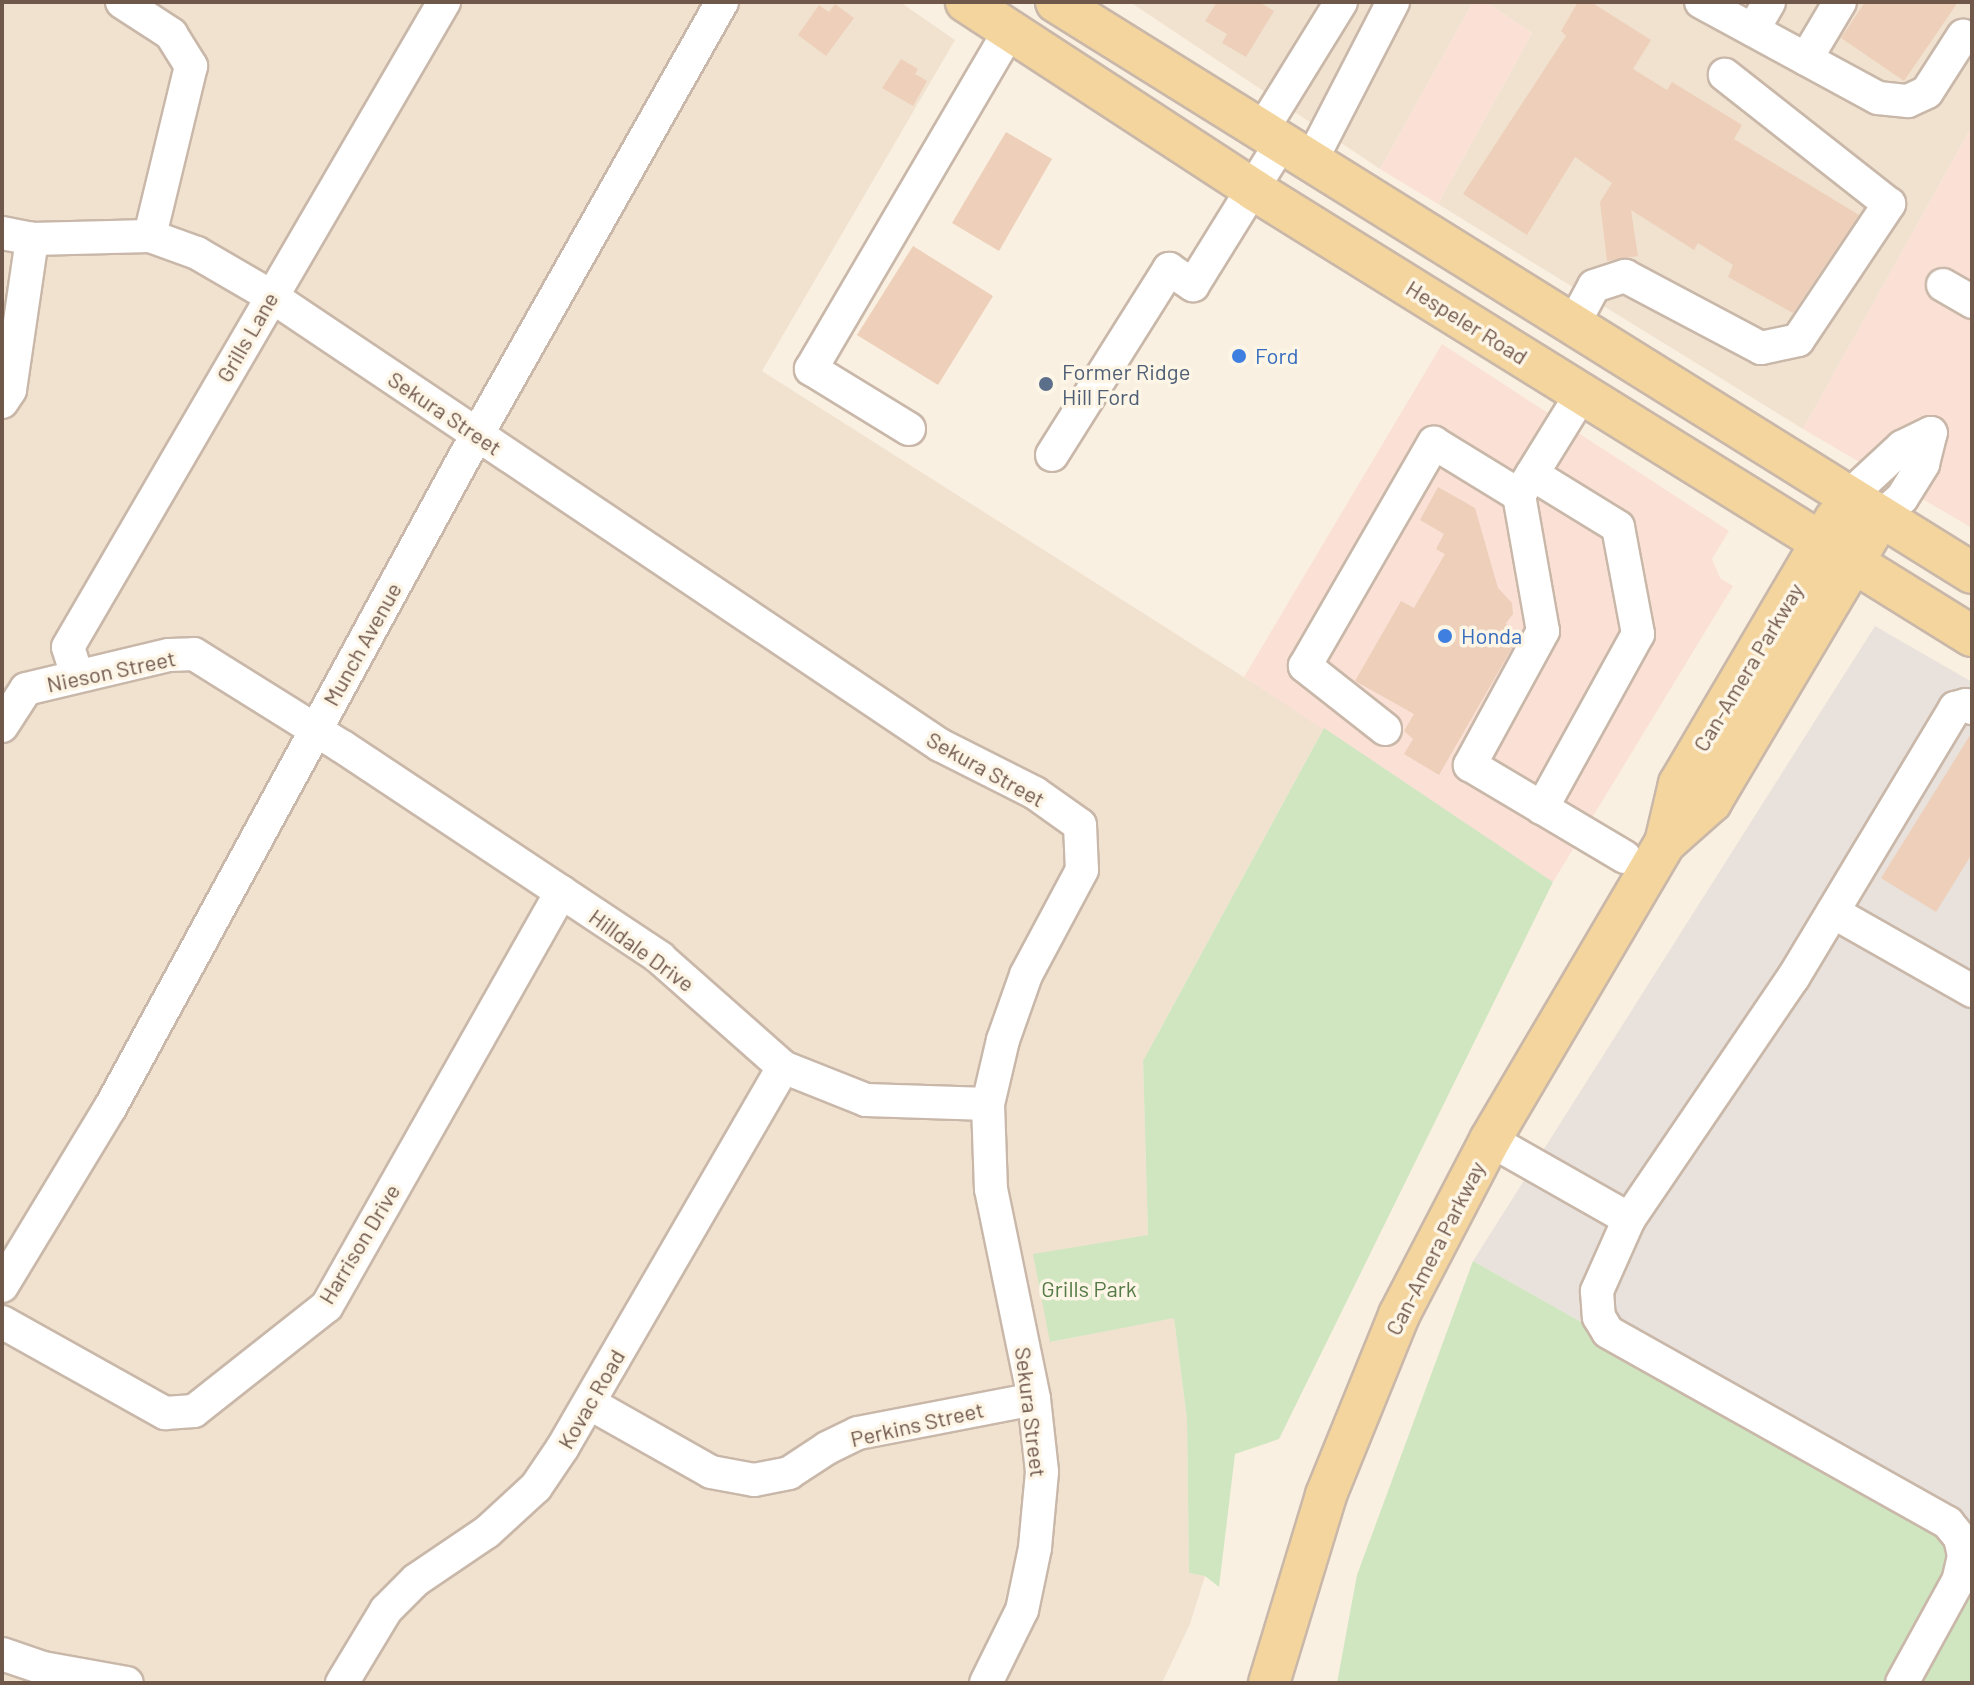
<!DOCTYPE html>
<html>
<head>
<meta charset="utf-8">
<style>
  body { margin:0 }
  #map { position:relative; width:1974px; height:1685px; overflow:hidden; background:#faf0e1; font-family:Barlow,sans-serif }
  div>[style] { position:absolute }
  .residential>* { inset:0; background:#f1e2d0 }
  .commercial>* { inset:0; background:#fae0d5 }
  .industrial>* { inset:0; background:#e9e2dc }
  .green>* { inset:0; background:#cfe6c1 }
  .building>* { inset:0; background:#edcfba }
  .roads { filter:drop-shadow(2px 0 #c9b8a9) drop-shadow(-2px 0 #c9b8a9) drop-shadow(0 2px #c9b8a9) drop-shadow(0 -2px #c9b8a9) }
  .minor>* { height:32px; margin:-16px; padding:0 16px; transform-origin:16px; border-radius:16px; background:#fff }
  .major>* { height:40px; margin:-20px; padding:0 20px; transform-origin:20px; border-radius:20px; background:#f4d59d }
  .dots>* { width:22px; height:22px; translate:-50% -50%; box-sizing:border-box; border:4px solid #fdf5e6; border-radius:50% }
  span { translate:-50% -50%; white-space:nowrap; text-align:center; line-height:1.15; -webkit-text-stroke:7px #fdf5e6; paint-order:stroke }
  .street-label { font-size:22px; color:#6f574a }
  .shop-label { font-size:22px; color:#366cbe }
  .left { translate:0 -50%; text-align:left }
  .service-label { font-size:22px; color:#4e5e75 }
  .park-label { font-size:22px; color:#547a46 }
  .frame { position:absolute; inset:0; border:4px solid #6f574a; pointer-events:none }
</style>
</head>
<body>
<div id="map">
  <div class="residential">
    <i style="clip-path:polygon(2px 2px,900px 2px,955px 40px,762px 371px,1324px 728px,1143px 1061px,1148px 1235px,1051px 1342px,1174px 1317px,1187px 1419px,1189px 1573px,1205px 1576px,1190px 1624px,1162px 1683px,2px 1683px)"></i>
    <i style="clip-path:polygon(1130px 2px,1473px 2px,1380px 169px)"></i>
    <i style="clip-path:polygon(1486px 2px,1972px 2px,1972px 126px,1803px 429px,1438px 204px,1532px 33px)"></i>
  </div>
  <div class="commercial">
    <i style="clip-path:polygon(1473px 2px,1486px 2px,1532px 33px,1438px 204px,1380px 169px)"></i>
    <i style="clip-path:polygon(1972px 126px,1972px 528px,1803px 429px)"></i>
    <i style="clip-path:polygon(1442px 344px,1729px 531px,1712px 559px,1720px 578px,1733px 586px,1553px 882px,1244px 677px)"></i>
  </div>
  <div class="industrial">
    <i style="clip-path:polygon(1875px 626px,1972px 682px,1972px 1543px,1473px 1261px)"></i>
  </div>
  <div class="green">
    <i style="clip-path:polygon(1324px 728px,1553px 882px,1279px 1439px,1235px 1454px,1219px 1587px,1205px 1576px,1189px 1573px,1187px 1419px,1174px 1318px,1050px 1342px,1033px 1254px,1148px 1235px,1143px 1061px)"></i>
    <i style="clip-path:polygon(1473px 1261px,1972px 1543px,1972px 1683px,1337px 1683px,1357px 1575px)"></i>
  </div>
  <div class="building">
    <i style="clip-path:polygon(1217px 2px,1259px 2px,1274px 11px,1246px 57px,1222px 43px,1227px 34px,1205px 21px)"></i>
    <i style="clip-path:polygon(1578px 2px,1591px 2px,1651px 40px,1633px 69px,1667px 90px,1672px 82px,1742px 125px,1734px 139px,1859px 215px,1793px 313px,1728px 277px,1733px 265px,1698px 243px,1694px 250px,1631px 210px,1638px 256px,1607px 261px,1600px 202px,1612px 183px,1575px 157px,1527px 235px,1463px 194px,1566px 36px,1561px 31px)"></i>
    <i style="clip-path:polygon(1865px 2px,1958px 2px,1904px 81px,1841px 38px)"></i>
    <i style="clip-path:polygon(835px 4px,854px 18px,826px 56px,798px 35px,819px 5px,829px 12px)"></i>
    <i style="clip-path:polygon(901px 59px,918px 69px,915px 74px,927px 81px,913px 106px,882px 88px)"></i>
    <i style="clip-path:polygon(1006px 132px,1052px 159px,999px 251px,952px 223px)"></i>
    <i style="clip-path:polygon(913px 246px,993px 296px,938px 385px,857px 335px)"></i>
    <i style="clip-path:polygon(1438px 487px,1475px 508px,1498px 588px,1512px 603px,1513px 614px,1506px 623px,1512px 648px,1439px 775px,1404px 754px,1413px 739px,1404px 731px,1414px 714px,1355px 681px,1401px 601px,1414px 608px,1445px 554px,1436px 549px,1444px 534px,1420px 520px)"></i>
    <i style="clip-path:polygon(1972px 732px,1972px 854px,1936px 912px,1881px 878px)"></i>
  </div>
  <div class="roads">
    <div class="minor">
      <i style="left:122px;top:2px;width:59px;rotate:33.1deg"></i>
      <i style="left:171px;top:34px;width:38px;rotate:58deg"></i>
      <i style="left:191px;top:66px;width:175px;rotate:103.6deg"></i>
      <i style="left:1701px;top:2px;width:201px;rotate:28.5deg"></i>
      <i style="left:1878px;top:98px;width:30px;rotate:6deg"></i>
      <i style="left:1908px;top:101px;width:21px;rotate:-25deg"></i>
      <i style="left:1927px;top:92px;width:67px;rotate:-57.3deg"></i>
      <i style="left:1753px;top:30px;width:32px;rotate:-60deg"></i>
      <i style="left:1806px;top:59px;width:66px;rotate:-59.2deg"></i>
      <i style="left:1262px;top:130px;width:150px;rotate:-58.3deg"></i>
      <i style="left:1311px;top:161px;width:179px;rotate:-62.7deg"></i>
      <i style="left:2px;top:233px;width:31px;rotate:11deg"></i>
      <i style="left:32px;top:239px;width:118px;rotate:-1.5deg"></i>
      <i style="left:150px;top:236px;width:50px;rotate:19.9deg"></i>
      <i style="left:197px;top:253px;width:86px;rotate:30.2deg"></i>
      <i style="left:271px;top:296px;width:806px;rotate:33.87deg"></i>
      <i style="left:940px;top:745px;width:106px;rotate:26.8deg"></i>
      <i style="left:1035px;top:793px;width:55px;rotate:35.4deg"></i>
      <i style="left:1080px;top:825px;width:45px;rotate:87.5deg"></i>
      <i style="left:1082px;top:870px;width:119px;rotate:118.1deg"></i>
      <i style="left:1026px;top:975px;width:69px;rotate:109.5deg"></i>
      <i style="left:1003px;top:1040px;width:66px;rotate:103.2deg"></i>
      <i style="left:988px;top:1104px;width:85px;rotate:88deg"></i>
      <i style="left:991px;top:1189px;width:214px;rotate:78.4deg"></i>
      <i style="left:1034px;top:1399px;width:73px;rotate:83.7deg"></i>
      <i style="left:1042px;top:1472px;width:76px;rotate:95.3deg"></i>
      <i style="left:1035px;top:1548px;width:63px;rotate:101.8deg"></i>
      <i style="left:1022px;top:1610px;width:81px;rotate:116.3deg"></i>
      <i style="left:1943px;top:285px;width:34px;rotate:30deg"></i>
      <i style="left:1573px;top:325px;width:44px;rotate:-61.7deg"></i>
      <i style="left:1594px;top:286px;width:33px;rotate:-18deg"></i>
      <i style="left:1625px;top:276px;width:154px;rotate:27.9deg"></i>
      <i style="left:1761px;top:348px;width:38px;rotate:-12deg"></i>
      <i style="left:1798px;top:340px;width:164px;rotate:-56.2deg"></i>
      <i style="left:1889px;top:204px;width:209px;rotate:-141.8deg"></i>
      <i style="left:2px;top:402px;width:14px;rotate:-56deg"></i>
      <i style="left:10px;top:390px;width:153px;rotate:-81.7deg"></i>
      <i style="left:909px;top:429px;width:115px;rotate:-148.5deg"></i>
      <i style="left:811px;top:369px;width:392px;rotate:-59.6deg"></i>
      <i style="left:1052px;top:455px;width:220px;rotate:-57.8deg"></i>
      <i style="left:1169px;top:269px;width:29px;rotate:34deg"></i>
      <i style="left:1193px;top:285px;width:167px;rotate:-58.2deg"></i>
      <i style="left:1532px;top:474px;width:101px;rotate:31.6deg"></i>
      <i style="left:1618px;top:527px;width:109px;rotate:79.4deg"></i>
      <i style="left:1638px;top:634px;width:199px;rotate:118.9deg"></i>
      <i style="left:1521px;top:492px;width:114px;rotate:-58.3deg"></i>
      <i style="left:1848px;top:497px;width:74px;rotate:-42.8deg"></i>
      <i style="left:1902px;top:447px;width:32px;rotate:-26deg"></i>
      <i style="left:1880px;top:517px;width:29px;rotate:-41deg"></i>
      <i style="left:1902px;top:498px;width:40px;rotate:-58deg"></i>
      <i style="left:1923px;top:464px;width:32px;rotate:-76deg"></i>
      <i style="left:77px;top:675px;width:29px;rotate:-108deg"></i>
      <i style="left:68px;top:647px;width:747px;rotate:-59.76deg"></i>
      <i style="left:2px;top:726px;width:44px;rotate:-57deg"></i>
      <i style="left:26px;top:689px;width:147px;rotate:-13.4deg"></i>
      <i style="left:169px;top:655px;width:25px;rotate:-2deg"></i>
      <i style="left:194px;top:654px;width:176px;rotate:32deg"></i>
      <i style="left:343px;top:747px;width:381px;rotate:33.6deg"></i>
      <i style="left:660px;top:958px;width:164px;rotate:41.5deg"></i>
      <i style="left:783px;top:1067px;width:89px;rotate:21.7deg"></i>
      <i style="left:866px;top:1100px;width:122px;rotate:1.9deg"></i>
      <i style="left:1385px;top:729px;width:102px;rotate:-141.8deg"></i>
      <i style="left:1305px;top:666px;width:258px;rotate:-60deg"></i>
      <i style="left:1434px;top:443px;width:100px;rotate:31.5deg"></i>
      <i style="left:1519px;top:495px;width:138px;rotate:80deg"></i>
      <i style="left:1543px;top:631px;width:153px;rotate:118.6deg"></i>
      <i style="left:1470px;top:765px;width:180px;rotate:30.7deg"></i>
      <i style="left:1833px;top:912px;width:160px;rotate:29.6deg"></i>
      <i style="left:1490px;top:1140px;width:160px;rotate:29.6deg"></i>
      <i style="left:1629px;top:1219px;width:79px;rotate:114deg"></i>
      <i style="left:1597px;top:1291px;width:26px;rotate:86deg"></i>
      <i style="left:1599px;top:1317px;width:17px;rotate:59deg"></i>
      <i style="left:1608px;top:1332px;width:390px;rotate:29.3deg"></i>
      <i style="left:1948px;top:1523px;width:19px;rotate:51deg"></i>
      <i style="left:1960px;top:1538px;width:18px;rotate:77deg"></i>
      <i style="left:1964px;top:1556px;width:26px;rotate:103deg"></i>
      <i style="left:1958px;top:1581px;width:116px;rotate:118.8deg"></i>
      <i style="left:1629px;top:1219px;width:292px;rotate:-55.8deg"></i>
      <i style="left:1793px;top:978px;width:315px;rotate:-59deg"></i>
      <i style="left:1955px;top:708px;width:11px;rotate:-15deg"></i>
      <i style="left:1966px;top:705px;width:7px;rotate:27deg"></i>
      <i style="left:2px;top:1286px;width:208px;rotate:-58.8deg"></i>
      <i style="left:110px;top:1108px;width:740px;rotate:-61.43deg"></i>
      <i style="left:464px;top:458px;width:524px;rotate:-60.5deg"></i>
      <i style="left:2px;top:1322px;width:187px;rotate:29.2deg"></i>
      <i style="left:165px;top:1413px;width:29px;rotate:-4deg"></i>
      <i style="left:194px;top:1411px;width:169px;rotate:-38.3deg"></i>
      <i style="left:327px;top:1306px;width:476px;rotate:-60.5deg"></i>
      <i style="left:589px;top:1403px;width:140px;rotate:29.5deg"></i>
      <i style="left:711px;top:1472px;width:44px;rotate:10.5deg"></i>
      <i style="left:754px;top:1480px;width:36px;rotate:-11deg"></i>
      <i style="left:789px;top:1473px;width:45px;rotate:-33.3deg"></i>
      <i style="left:827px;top:1448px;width:34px;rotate:-26deg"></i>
      <i style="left:858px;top:1433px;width:179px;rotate:-10.9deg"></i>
      <i style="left:2px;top:1654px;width:43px;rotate:18.9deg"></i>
      <i style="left:43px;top:1668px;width:85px;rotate:10.1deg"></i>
      <i style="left:342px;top:1683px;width:85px;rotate:-58.9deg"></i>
      <i style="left:386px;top:1610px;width:42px;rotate:-45deg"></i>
      <i style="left:416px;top:1580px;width:86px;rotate:-34.1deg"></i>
      <i style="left:487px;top:1532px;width:67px;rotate:-42.6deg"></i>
      <i style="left:536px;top:1487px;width:48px;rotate:-56deg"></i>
      <i style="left:563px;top:1447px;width:439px;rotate:-59.9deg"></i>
    </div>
    <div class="major">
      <i style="left:966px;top:2px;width:344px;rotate:33.1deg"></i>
      <i style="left:1254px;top:190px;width:845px;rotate:31.85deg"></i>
      <i style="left:1056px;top:2px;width:1079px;rotate:31.94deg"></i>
      <i style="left:1665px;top:843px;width:61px;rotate:-76.7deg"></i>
      <i style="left:1679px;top:784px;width:308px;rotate:-59.5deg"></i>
      <i style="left:1269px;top:1683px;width:196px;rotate:-73.1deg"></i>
      <i style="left:1326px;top:1495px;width:194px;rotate:-67.9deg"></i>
      <i style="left:1399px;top:1315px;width:197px;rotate:-62.5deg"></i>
      <i style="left:1490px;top:1140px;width:345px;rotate:-59.5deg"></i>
      <i style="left:1665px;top:843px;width:62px;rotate:-41.7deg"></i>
      <i style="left:1711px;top:802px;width:331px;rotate:-59.3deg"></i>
    </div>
  </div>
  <div class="dots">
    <i style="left:1239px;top:356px;background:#3f7fe0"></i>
    <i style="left:1046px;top:384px;background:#5c6f8a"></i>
    <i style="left:1445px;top:636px;background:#3f7fe0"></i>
  </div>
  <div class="street-label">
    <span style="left:1467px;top:322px;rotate:32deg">Hespeler Road</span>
    <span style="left:247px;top:337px;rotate:-60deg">Grills Lane</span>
    <span style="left:445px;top:413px;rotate:34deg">Sekura Street</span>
    <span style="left:362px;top:644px;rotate:-61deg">Munch Avenue</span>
    <span style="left:1748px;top:667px;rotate:-59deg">Can-Amera Parkway</span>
    <span style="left:111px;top:671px;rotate:-12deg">Nieson Street</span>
    <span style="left:986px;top:769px;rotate:29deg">Sekura Street</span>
    <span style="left:642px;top:950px;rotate:36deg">Hilldale Drive</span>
    <span style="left:359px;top:1244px;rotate:-59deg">Harrison Drive</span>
    <span style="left:1435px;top:1248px;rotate:-63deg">Can-Amera Parkway</span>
    <span style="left:591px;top:1399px;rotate:-60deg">Kovac Road</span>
    <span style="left:1031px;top:1412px;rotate:83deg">Sekura Street</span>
    <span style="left:917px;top:1424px;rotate:-13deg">Perkins Street</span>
  </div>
  <div class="shop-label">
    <span class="left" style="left:1255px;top:356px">Ford</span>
    <span class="left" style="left:1461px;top:636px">Honda</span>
  </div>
  <div class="service-label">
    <span class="left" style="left:1062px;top:384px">Former Ridge<br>Hill Ford</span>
  </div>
  <div class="park-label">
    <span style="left:1089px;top:1289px">Grills Park</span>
  </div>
  <div class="frame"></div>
</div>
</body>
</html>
